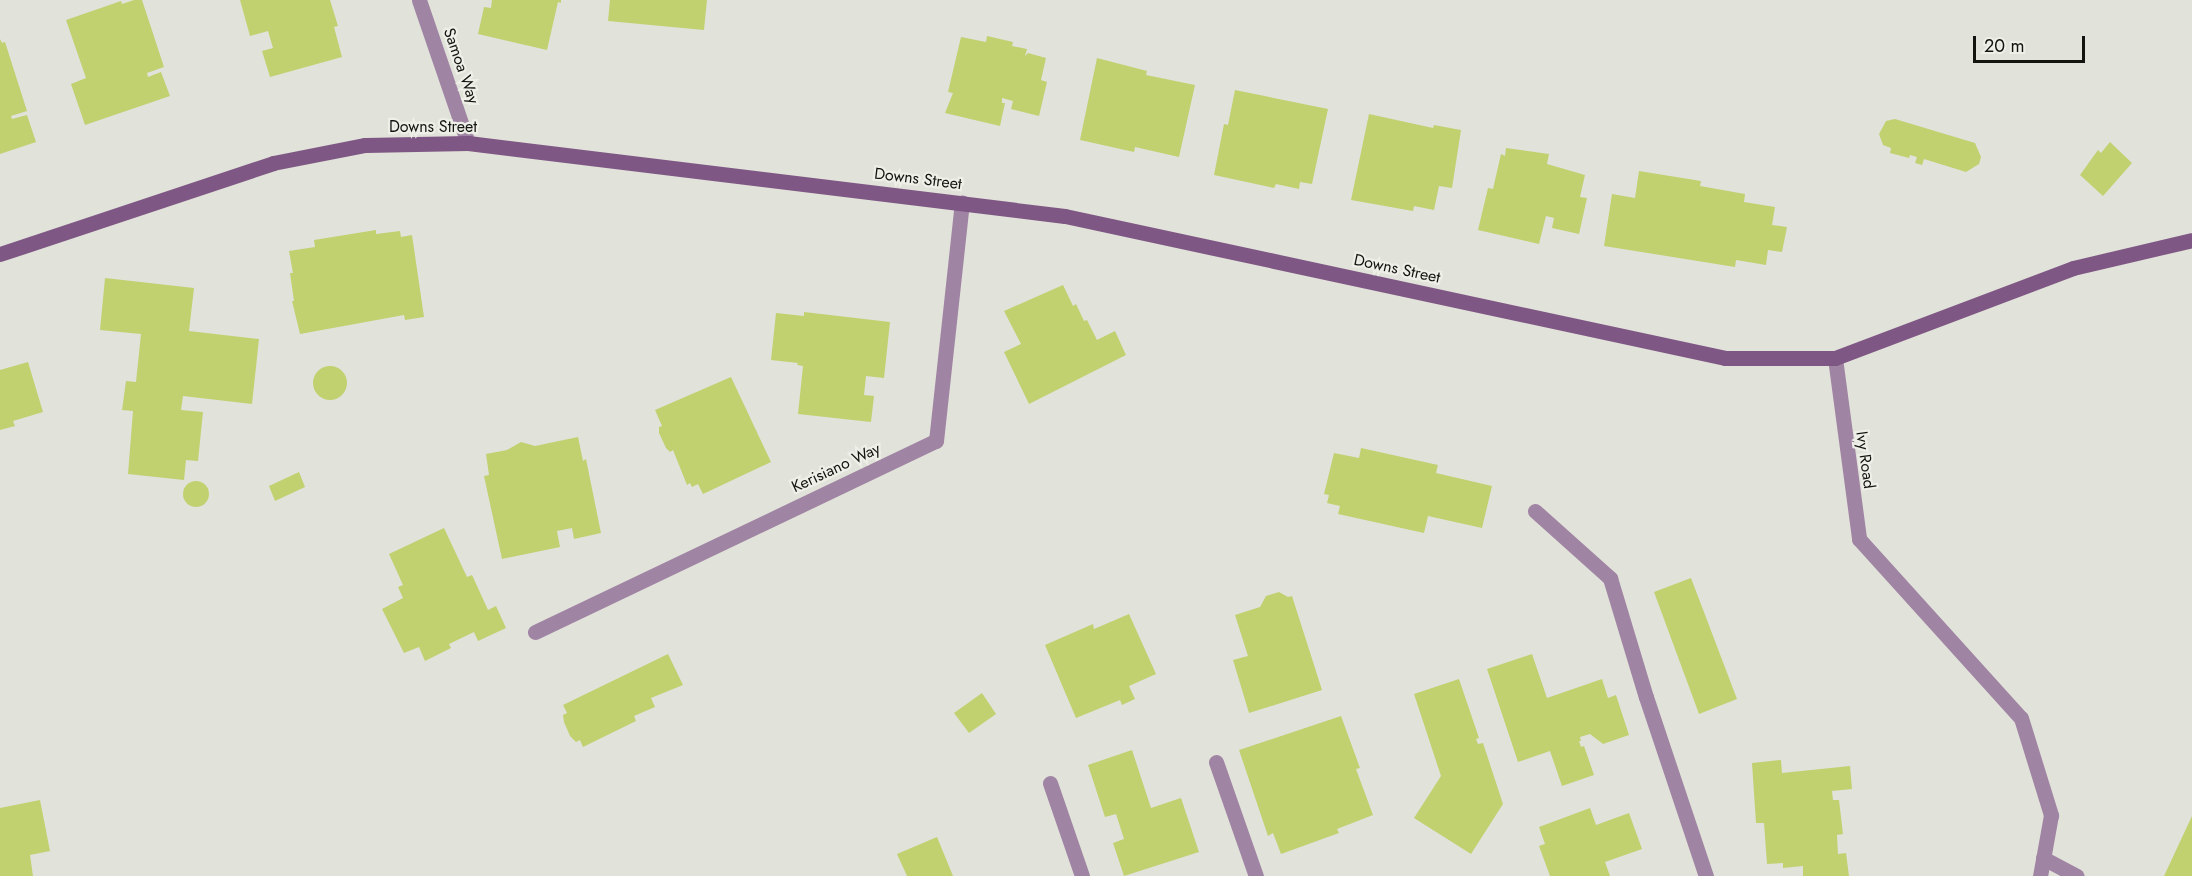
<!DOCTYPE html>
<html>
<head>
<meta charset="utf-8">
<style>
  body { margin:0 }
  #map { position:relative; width:2192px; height:876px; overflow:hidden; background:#e1e2da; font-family:Jost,sans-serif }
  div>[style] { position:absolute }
  .building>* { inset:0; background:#c1d170 }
  .round { border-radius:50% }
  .service>* { height:15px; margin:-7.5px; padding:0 7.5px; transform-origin:7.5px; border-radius:7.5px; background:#a084a3 }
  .minor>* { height:15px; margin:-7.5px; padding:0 7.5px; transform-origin:7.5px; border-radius:7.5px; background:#a084a3 }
  .tertiary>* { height:15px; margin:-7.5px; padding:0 7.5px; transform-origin:7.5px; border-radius:7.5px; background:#a084a3 }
  .secondary>* { height:15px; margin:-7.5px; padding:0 7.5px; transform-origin:7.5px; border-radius:7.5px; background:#7f5784 }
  span { translate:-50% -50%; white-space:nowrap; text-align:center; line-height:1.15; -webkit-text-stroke:4.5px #eef0e8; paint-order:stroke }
  .street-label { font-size:16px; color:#131310 }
  .scale { position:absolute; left:1973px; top:36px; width:112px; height:27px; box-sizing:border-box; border:3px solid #131310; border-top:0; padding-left:8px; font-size:18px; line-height:21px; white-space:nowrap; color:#131310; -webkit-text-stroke:4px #eef0e8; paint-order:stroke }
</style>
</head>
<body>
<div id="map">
  <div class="building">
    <i style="clip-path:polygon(134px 0,142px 0,164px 67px,147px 73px,148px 77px,161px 72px,170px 96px,85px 125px,71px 84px,86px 78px,66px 20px,121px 1px,122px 4px)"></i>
    <i style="clip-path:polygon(240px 0,330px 0,338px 26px,334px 27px,342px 57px,270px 77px,262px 51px,273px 48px,268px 31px,250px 36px)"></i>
    <i style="clip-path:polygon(492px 0,561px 0,561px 3px,558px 2px,547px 50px,478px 34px,484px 7px,491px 8px)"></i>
    <i style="clip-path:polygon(610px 0,707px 0,704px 30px,608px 21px)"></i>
    <i style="clip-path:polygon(987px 36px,1013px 42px,1012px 46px,1027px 49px,1025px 56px,1028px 53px,1046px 58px,1041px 80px,1047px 82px,1039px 116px,1011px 109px,1013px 101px,1002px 98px,1002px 103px,1005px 103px,1000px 126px,945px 113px,953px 93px,948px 92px,961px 37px,986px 42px)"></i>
    <i style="clip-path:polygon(0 39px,2px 43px,5px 42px,27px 111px,11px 116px,12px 119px,27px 115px,36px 142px,0 154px)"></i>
    <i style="clip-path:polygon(1097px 58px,1147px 71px,1146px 75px,1195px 85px,1179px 157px,1135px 147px,1134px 152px,1080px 140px)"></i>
    <i style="clip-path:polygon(1235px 90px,1328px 109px,1312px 184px,1300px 182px,1299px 189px,1276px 184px,1274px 188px,1214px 175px,1224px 124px,1228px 125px)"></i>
    <i style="clip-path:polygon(1369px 114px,1433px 128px,1434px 125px,1461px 130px,1452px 188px,1439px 186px,1434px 210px,1414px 206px,1413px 211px,1351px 200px)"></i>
    <i style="clip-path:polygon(1895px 119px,1975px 143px,1981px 157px,1979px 164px,1966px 172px,1924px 159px,1922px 165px,1915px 163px,1917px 157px,1910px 155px,1909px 158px,1890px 153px,1891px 148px,1883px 145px,1879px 134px,1886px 121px)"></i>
    <i style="clip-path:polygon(2110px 142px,2132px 163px,2103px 196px,2080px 175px,2098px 150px,2101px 153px)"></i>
    <i style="clip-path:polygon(1506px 148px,1549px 154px,1547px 164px,1585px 175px,1580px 197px,1587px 198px,1579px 234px,1552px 228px,1554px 218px,1546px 216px,1539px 244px,1478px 230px,1488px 188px,1493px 189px,1501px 154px,1505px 156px)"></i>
    <i style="clip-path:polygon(1639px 171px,1701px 181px,1700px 186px,1745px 194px,1744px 202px,1775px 207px,1772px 225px,1787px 227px,1782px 252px,1768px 250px,1766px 265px,1736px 260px,1735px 267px,1604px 246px,1612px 194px,1635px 198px)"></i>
    <i style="clip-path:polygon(376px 230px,376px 234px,400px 231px,401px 237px,412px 235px,424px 317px,405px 320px,404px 315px,300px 334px,292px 301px,294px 301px,290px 273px,293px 273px,289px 251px,315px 247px,314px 240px)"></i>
    <i style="clip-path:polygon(105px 278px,194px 288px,189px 331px,259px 339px,252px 404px,183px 396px,181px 410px,203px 412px,198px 461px,186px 460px,184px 480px,128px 474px,133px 411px,122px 410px,126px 381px,136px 382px,141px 334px,100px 330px)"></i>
    <i style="clip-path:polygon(1063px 285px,1073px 306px,1076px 304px,1084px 321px,1087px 320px,1097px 340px,1115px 331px,1126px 355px,1029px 404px,1004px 352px,1021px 344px,1004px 311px)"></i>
    <i style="clip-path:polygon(804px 312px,890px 322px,884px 378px,866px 376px,864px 395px,874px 396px,871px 422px,798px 414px,803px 366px,797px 365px,798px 363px,771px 360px,776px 313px,804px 316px)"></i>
    <i style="clip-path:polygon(28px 362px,43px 412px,13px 421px,15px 426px,0 430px,0 370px)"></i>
    <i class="round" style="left:313px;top:366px;width:34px;height:34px"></i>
    <i style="clip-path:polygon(731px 377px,771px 462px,703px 494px,698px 484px,692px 487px,690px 483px,687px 485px,673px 450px,670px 452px,666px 448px,659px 433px,659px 427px,662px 426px,655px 410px)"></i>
    <i style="clip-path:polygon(578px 437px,583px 461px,586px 459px,601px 533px,574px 539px,572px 528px,557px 531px,560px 547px,502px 559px,484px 476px,489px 475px,486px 454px,507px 450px,521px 442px,535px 446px)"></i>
    <i style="clip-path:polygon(1361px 448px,1438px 465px,1436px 473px,1492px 486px,1482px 528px,1428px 516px,1424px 533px,1338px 514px,1340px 506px,1327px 503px,1329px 495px,1324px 494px,1334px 453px,1359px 458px)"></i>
    <i style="clip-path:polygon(299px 472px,305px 487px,275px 501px,269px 486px)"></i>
    <i class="round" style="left:183px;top:481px;width:26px;height:26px"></i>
    <i style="clip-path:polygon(444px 528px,467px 577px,472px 575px,488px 610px,496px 606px,506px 628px,478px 641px,474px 632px,449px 644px,451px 648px,425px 661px,419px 647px,404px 653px,382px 609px,403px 598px,398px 587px,403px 585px,389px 554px)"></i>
    <i style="clip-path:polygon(1691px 578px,1737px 699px,1699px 714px,1654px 592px)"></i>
    <i style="clip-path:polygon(1279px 592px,1288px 597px,1292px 596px,1322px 690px,1249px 713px,1233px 660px,1248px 656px,1235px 615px,1260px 607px,1266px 596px)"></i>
    <i style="clip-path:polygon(1129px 614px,1156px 674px,1129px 686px,1135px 699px,1122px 705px,1120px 700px,1076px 718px,1045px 645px,1093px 624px,1094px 629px)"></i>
    <i style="clip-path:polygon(668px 654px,683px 685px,651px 698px,655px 707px,634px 716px,636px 721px,583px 747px,580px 740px,576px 742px,570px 736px,564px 722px,563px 715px,567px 713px,563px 705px)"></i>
    <i style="clip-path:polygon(1532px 654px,1547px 698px,1602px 679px,1608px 698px,1616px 695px,1629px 735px,1603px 744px,1590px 734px,1580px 737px,1581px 741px,1579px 741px,1581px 747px,1584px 746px,1594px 775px,1562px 786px,1550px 751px,1518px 762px,1487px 669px)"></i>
    <i style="clip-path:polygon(1459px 679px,1479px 738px,1476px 739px,1478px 744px,1483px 743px,1503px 804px,1471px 854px,1414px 818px,1441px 776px,1414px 694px)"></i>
    <i style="clip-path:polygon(982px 693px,996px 714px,969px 733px,954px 713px)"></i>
    <i style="clip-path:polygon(1341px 716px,1360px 768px,1356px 769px,1373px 815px,1337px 829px,1339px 833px,1281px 854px,1273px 833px,1268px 836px,1239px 750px)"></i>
    <i style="clip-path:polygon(1132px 750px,1151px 808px,1181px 798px,1199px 852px,1124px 876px,1113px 843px,1124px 839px,1116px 814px,1105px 817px,1088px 765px)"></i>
    <i style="clip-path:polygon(1781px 760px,1782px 773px,1850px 766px,1852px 789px,1832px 791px,1833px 800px,1839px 800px,1843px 834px,1837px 835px,1838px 854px,1846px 853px,1849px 876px,1803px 876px,1803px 866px,1783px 868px,1783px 863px,1767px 864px,1764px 823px,1756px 823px,1752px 763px)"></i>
    <i style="clip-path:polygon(40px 800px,50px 851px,30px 855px,33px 876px,0 876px,0 808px)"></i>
    <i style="clip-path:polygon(1590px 808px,1596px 825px,1629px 813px,1642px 849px,1605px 862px,1610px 876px,1550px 876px,1539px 846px,1545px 844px,1539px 827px)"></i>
    <i style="clip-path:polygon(2192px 816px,2192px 876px,2164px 876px)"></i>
    <i style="clip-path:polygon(937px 837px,953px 876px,907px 876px,897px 854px)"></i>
  </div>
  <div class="service">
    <i style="left:1535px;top:511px;width:101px;rotate:41.8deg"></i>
    <i style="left:1610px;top:578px;width:124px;rotate:73.2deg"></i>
    <i style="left:1646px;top:697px;width:189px;rotate:71.5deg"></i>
    <i style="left:1216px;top:762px;width:121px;rotate:70.7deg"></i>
    <i style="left:1050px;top:783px;width:98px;rotate:71deg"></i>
    <i style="left:2043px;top:858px;width:38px;rotate:28deg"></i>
  </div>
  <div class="minor">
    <i style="left:419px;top:0;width:151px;rotate:71.1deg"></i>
    <i style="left:535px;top:632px;width:444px;rotate:-25.5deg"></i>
    <i style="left:936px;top:441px;width:240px;rotate:-83.8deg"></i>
  </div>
  <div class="tertiary">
    <i style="left:1835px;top:358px;width:183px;rotate:82.4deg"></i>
    <i style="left:1859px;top:539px;width:241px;rotate:47.9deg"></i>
    <i style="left:2021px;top:718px;width:102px;rotate:72.8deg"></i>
    <i style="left:2051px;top:815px;width:62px;rotate:100.2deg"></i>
  </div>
  <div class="secondary">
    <i style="left:0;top:254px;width:288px;rotate:-18.4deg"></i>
    <i style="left:273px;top:163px;width:94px;rotate:-11.1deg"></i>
    <i style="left:365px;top:145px;width:103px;rotate:-1.1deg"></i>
    <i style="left:468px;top:143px;width:601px;rotate:6.97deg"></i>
    <i style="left:1065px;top:216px;width:675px;rotate:12.14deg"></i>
    <i style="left:1725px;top:358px;width:110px"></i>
    <i style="left:1835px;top:358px;width:254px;rotate:-20.7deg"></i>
    <i style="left:2073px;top:268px;width:122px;rotate:-13.2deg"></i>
  </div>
  <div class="street-label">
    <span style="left:461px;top:66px;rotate:71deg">Samoa Way</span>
    <span style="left:433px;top:127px">Downs Street</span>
    <span style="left:918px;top:179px;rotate:7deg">Downs Street</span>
    <span style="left:1397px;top:269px;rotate:12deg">Downs Street</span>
    <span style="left:1865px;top:460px;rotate:82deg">Ivy Road</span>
    <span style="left:836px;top:468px;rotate:-25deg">Kerisiano Way</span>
  </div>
  <div class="scale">20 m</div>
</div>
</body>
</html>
